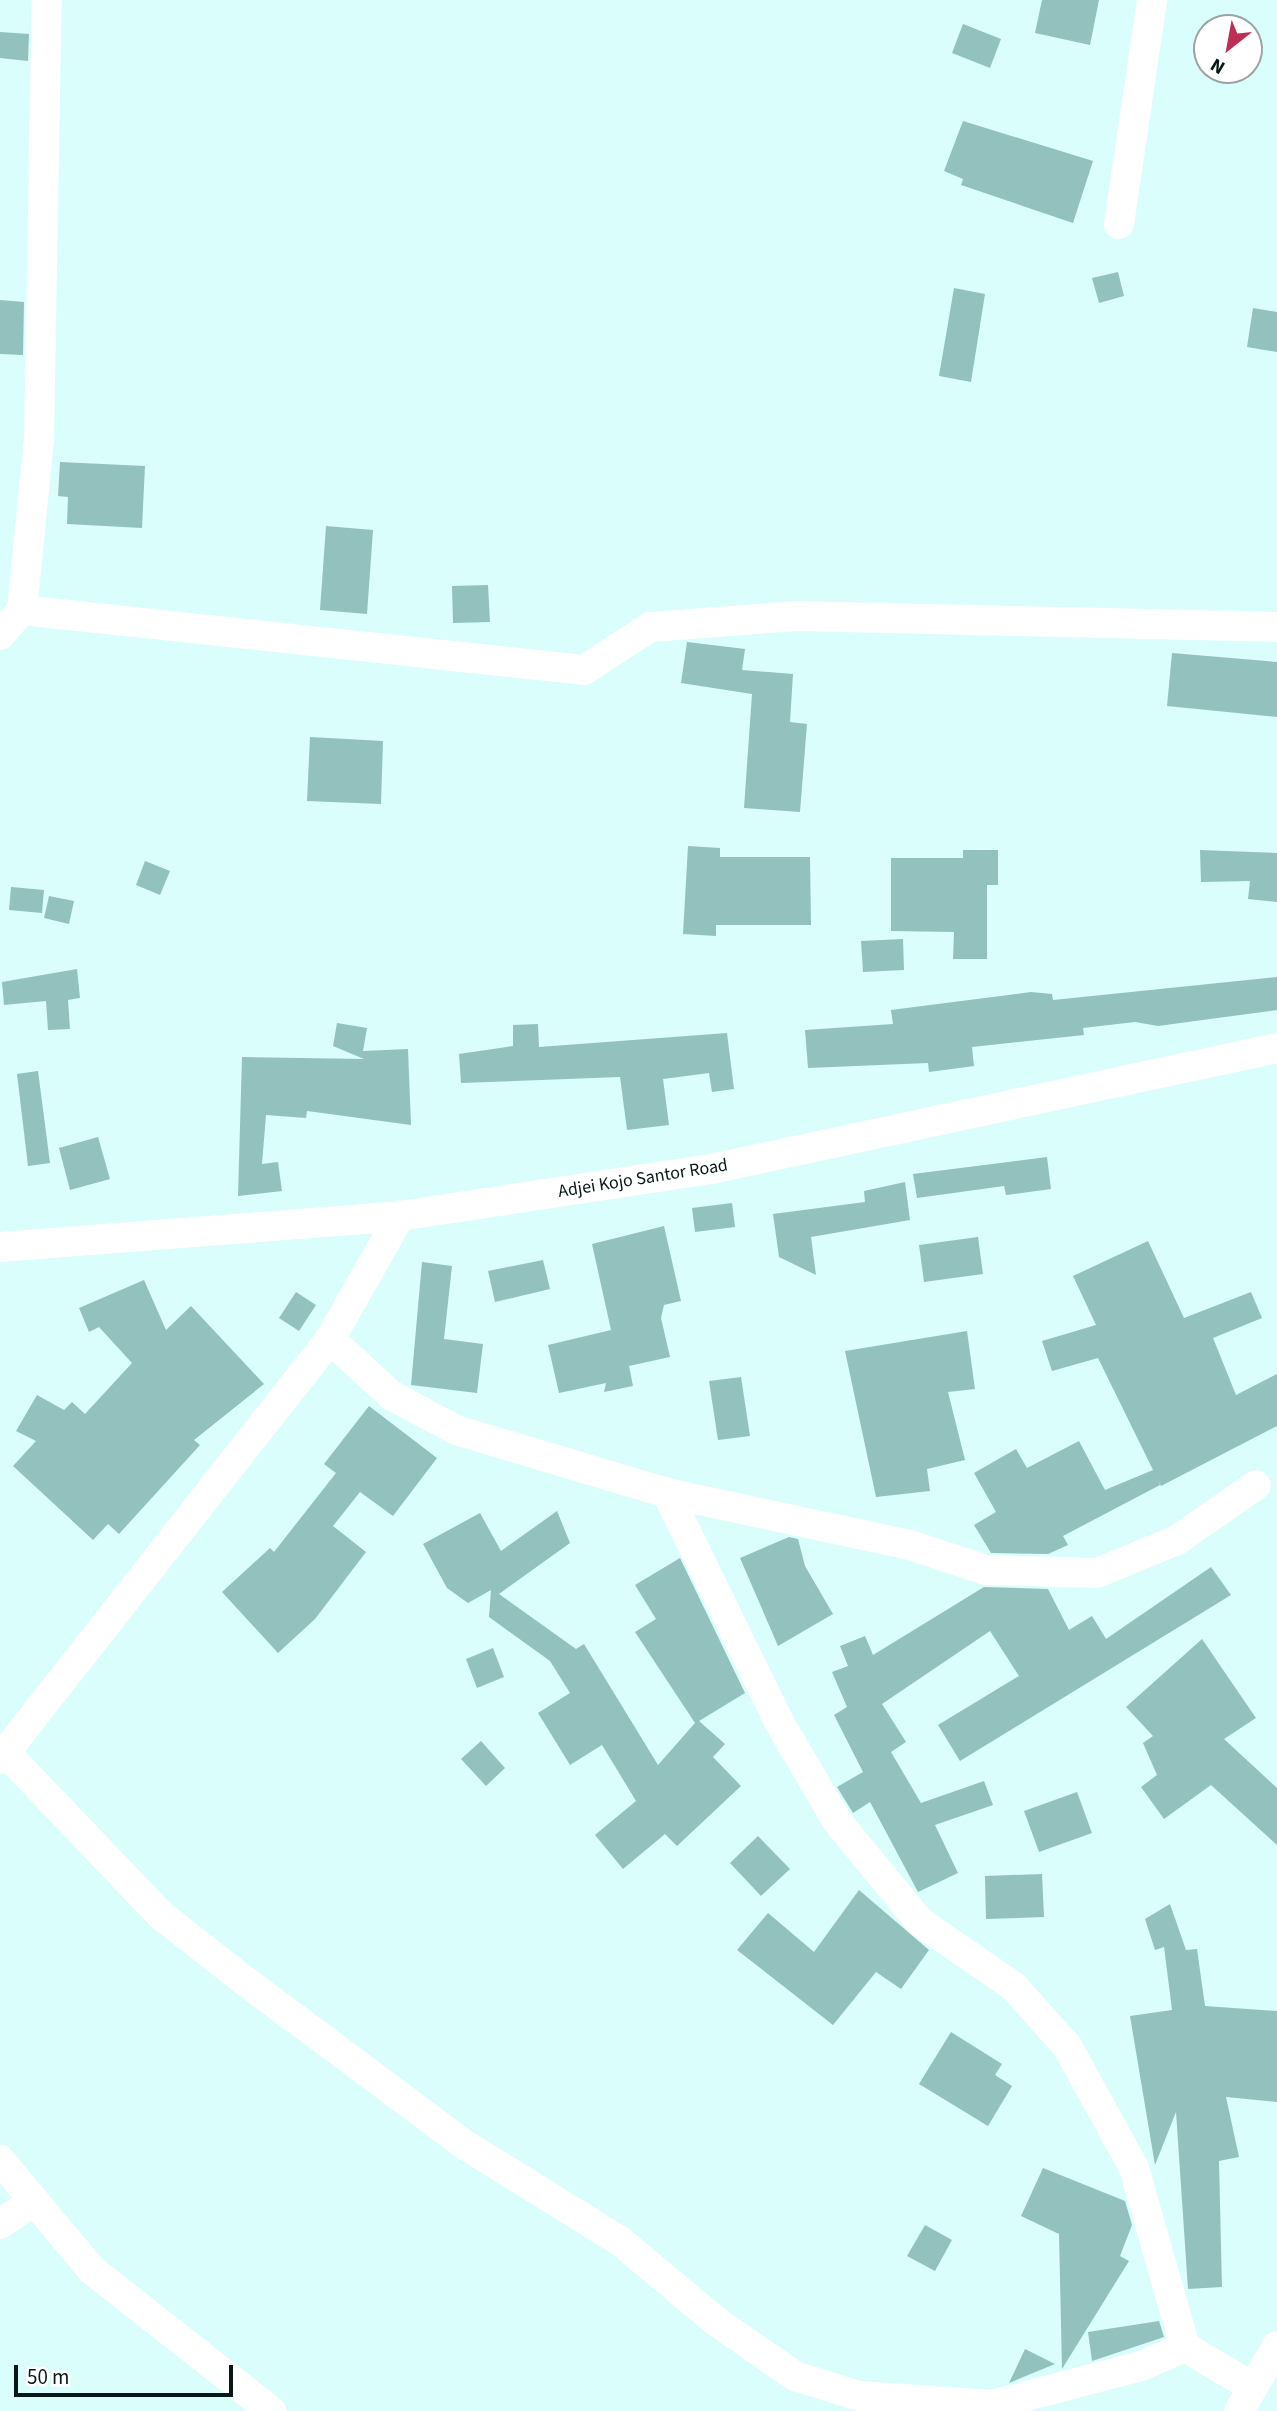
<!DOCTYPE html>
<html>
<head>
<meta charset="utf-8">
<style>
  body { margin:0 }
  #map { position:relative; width:1277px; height:2411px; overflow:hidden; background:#d9fefb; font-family:"Source Sans 3",sans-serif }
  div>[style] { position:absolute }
  .building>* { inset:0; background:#93c1bd }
  .minor>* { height:30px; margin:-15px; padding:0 15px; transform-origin:15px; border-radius:15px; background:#fff }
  span { translate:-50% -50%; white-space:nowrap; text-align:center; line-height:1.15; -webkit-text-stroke:6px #fff; paint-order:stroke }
  .street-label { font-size:18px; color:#071817 }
  .north { position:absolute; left:1193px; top:14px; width:70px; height:70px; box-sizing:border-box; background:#fff; border:2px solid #9ca3a2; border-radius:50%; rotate:211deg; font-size:19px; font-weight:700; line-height:28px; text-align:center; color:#071817 }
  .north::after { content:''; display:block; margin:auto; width:24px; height:32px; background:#bd2e55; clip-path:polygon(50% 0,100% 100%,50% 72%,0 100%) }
  .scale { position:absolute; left:14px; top:2365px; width:219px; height:32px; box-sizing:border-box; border:4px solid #071817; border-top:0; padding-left:9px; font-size:21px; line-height:24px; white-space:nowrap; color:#071817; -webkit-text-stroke:5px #fff; paint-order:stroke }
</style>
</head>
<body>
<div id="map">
  <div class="building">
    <i style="clip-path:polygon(1042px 0,1099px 0,1090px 45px,1035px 33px)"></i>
    <i style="clip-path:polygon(963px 24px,1001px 39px,990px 68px,952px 53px)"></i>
    <i style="clip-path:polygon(0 32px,29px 34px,28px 61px,0 58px)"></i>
    <i style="clip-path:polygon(963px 121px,1093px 161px,1073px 223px,961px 185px,963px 179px,944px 171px)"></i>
    <i style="clip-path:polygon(1118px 272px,1124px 296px,1099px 303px,1092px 278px)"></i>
    <i style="clip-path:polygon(954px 288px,985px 294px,971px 382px,939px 376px)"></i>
    <i style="clip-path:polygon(0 300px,24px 302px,23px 355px,0 354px)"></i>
    <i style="clip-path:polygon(1253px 308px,1277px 312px,1277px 352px,1247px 347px)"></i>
    <i style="clip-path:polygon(60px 462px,145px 466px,142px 528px,67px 524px,68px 497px,58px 496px)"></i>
    <i style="clip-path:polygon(326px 526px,373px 530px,367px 614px,320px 610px)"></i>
    <i style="clip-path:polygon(488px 585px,490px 622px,453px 623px,452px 586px)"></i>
    <i style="clip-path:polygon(687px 642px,745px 649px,742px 670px,793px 674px,790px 722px,807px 724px,800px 812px,744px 808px,752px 694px,681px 683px)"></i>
    <i style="clip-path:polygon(1172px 653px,1277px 662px,1277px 717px,1167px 706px)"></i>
    <i style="clip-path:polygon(310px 737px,383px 741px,381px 804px,307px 801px)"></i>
    <i style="clip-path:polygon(688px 846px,720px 848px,720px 857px,810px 857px,811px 925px,716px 925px,716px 936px,683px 934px)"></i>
    <i style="clip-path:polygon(963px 850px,998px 850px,998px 885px,987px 885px,987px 959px,953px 959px,954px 932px,891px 931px,891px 858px,963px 858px)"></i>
    <i style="clip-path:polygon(1200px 850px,1277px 853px,1277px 902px,1248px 899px,1250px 881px,1201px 882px)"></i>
    <i style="clip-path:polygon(145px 861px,170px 871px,160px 895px,136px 885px)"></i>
    <i style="clip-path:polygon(11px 887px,44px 890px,42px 913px,9px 910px)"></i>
    <i style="clip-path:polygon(49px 896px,74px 901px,69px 924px,44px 918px)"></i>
    <i style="clip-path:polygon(903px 939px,904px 970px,863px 972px,861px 941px)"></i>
    <i style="clip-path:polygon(77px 969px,80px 998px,68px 1000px,70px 1029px,48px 1030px,46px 1001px,4px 1005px,2px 982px)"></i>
    <i style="clip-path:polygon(1277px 977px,1277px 1010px,1158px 1026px,1135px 1022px,1083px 1028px,1084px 1035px,972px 1047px,974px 1066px,929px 1072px,928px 1063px,808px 1068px,805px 1030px,893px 1024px,891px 1010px,1031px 992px,1052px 994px,1053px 1000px)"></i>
    <i style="clip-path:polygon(337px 1023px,367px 1028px,363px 1051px,408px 1049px,411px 1125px,307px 1111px,306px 1118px,266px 1115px,262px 1164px,278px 1162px,282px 1191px,238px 1196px,242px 1057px,364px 1059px,333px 1046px)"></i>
    <i style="clip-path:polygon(538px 1024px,539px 1047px,727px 1033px,734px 1089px,712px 1092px,709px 1073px,663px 1079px,669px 1125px,627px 1130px,620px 1077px,461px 1083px,459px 1054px,513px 1046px,513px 1025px)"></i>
    <i style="clip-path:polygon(38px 1071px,50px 1163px,28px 1166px,17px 1074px)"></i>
    <i style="clip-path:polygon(98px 1137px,110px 1179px,70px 1190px,59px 1148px)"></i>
    <i style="clip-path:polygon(1047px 1157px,1051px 1189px,1006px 1195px,1004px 1186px,917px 1198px,913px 1174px)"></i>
    <i style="clip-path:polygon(905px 1182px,910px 1220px,811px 1237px,816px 1275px,779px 1257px,773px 1214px,865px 1202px,864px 1191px)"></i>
    <i style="clip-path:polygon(732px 1203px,735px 1227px,695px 1232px,692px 1208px)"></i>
    <i style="clip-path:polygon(664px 1226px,681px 1301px,664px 1305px,661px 1318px,670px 1357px,629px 1366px,633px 1386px,604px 1392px,606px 1383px,559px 1393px,548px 1345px,611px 1330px,592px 1244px)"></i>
    <i style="clip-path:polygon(978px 1237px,983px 1274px,924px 1282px,919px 1245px)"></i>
    <i style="clip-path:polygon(1148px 1241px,1184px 1318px,1251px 1292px,1262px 1318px,1213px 1338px,1236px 1395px,1277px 1374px,1277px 1426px,1161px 1486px,1158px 1480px,1160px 1485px,1063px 1536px,1068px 1545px,1048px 1554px,991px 1553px,974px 1525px,996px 1512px,974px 1473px,1016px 1449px,1027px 1468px,1079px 1441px,1105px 1490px,1153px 1470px,1098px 1358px,1052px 1371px,1042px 1341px,1096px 1325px,1073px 1276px)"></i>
    <i style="clip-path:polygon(543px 1260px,550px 1289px,495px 1302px,488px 1271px)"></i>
    <i style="clip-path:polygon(422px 1262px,452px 1266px,444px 1339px,483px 1344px,477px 1393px,411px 1385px)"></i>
    <i style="clip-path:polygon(144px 1280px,166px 1330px,191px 1306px,264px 1384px,194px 1440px,200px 1445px,119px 1534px,108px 1524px,93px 1540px,13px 1466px,36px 1441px,16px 1431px,37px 1395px,64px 1410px,72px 1402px,85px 1414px,132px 1363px,99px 1327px,89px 1332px,79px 1308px)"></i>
    <i style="clip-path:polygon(296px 1292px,316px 1305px,299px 1331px,279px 1318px)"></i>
    <i style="clip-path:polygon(967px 1331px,975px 1389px,948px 1392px,965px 1460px,927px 1469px,930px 1491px,876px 1497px,845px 1351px)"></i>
    <i style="clip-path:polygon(741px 1377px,750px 1436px,718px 1440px,709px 1381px)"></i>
    <i style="clip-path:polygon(369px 1406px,437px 1458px,393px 1516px,360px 1492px,333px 1526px,366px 1552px,315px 1619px,278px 1653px,222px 1592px,270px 1548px,274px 1552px,336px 1473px,324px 1464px)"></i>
    <i style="clip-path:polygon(557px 1511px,570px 1543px,499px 1594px,576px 1649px,584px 1644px,658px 1765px,695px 1723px,635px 1632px,656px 1619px,635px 1585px,680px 1558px,745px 1693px,699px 1721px,725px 1744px,713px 1757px,741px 1786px,677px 1846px,665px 1834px,623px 1869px,595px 1835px,636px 1801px,602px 1745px,570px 1765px,538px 1713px,570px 1693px,550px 1661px,489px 1617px,491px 1590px,468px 1603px,447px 1588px,423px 1544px,480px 1513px,501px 1551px)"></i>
    <i style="clip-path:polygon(789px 1537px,798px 1539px,805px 1566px,833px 1614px,778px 1646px,740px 1558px)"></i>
    <i style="clip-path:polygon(1211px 1567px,1231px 1595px,960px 1761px,938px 1725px,1019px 1676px,990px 1631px,882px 1704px,906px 1742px,891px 1752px,921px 1803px,984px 1781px,993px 1805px,935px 1825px,958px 1873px,918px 1892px,870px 1802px,853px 1813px,837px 1787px,863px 1772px,834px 1715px,847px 1707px,832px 1672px,848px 1666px,840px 1646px,865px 1636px,873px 1655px,984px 1587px,1048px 1589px,1069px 1630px,1092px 1616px,1106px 1639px)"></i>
    <i style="clip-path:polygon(1202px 1639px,1256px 1718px,1224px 1739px,1277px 1788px,1277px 1845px,1211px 1785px,1164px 1819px,1141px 1787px,1157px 1775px,1143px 1743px,1153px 1736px,1126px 1707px)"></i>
    <i style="clip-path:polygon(493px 1648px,504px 1677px,477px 1688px,466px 1659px)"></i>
    <i style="clip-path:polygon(481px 1741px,505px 1768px,486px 1786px,461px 1759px)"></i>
    <i style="clip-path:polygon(1077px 1792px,1092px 1833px,1039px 1852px,1024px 1811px)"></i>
    <i style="clip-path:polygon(758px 1836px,790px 1869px,761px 1896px,730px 1863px)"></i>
    <i style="clip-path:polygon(1042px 1874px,1044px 1917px,986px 1919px,985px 1876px)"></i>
    <i style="clip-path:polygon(859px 1890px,929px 1950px,901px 1989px,876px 1972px,833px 2025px,737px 1950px,768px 1913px,814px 1952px)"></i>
    <i style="clip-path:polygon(1170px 1904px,1186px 1950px,1197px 1949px,1205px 2006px,1277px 2011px,1277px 2102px,1226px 2097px,1239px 2157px,1219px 2161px,1222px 2287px,1188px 2289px,1176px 2112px,1155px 2165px,1130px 2016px,1172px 2010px,1164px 1947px,1155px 1950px,1145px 1919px)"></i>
    <i style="clip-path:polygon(951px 2032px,1002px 2064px,995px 2075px,1012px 2086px,988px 2126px,919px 2084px)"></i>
    <i style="clip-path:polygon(1043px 2168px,1125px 2201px,1132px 2225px,1120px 2256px,1129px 2261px,1062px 2369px,1059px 2234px,1021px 2216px)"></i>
    <i style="clip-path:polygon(925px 2225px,952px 2240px,935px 2271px,907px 2256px)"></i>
    <i style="clip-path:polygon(1159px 2321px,1164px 2337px,1092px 2361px,1088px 2332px)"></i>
    <i style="clip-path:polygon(1025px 2349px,1055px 2364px,1009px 2383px)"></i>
  </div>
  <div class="minor">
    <i style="left:1119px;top:224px;width:226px;rotate:-81.6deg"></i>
    <i style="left:22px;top:610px;width:565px;rotate:6.09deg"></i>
    <i style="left:584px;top:670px;width:79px;rotate:-33.1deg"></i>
    <i style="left:650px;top:627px;width:147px;rotate:-4.3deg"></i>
    <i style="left:797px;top:616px;width:480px;rotate:1.3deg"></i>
    <i style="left:0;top:635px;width:33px;rotate:-49deg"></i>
    <i style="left:22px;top:610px;width:171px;rotate:-84.3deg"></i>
    <i style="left:39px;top:440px;width:440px;rotate:-89deg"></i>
    <i style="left:0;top:1247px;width:401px;rotate:-4.4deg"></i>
    <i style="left:400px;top:1216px;width:315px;rotate:-8.6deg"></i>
    <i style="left:711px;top:1169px;width:579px;rotate:-12.07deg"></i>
    <i style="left:330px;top:1339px;width:83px;rotate:42.6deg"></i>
    <i style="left:391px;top:1395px;width:74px;rotate:28.3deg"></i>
    <i style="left:456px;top:1430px;width:220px;rotate:16.6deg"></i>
    <i style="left:667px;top:1493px;width:249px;rotate:12.1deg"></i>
    <i style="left:910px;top:1545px;width:80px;rotate:18.2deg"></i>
    <i style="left:986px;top:1570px;width:111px;rotate:1.5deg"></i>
    <i style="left:1097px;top:1573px;width:87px;rotate:-22.4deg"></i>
    <i style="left:1177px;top:1540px;width:96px;rotate:-34.8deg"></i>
    <i style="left:667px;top:1493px;width:255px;rotate:63.9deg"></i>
    <i style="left:779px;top:1722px;width:115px;rotate:59.6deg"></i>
    <i style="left:837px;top:1821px;width:131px;rotate:50.6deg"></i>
    <i style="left:920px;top:1922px;width:113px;rotate:34.5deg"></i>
    <i style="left:1013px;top:1986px;width:81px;rotate:48deg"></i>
    <i style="left:1067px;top:2046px;width:139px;rotate:61.2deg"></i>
    <i style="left:1134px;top:2168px;width:186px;rotate:74.1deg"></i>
    <i style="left:5px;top:1752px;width:226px;rotate:46.3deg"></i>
    <i style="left:161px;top:1915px;width:107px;rotate:38.2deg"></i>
    <i style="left:245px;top:1981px;width:271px;rotate:36.7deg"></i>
    <i style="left:462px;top:2143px;width:186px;rotate:31.8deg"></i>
    <i style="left:620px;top:2241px;width:126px;rotate:39.9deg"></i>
    <i style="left:717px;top:2322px;width:95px;rotate:34.7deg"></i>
    <i style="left:795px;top:2376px;width:67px;rotate:17.4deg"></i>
    <i style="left:859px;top:2396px;width:133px;rotate:3.9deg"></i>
    <i style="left:992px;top:2405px;width:154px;rotate:-14.7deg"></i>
    <i style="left:1141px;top:2366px;width:48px;rotate:-23.4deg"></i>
    <i style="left:1185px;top:2347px;width:78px;rotate:30.8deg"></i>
    <i style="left:0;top:1759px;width:534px;rotate:-51.84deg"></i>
    <i style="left:330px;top:1339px;width:142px;rotate:-60.4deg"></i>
    <i style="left:0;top:2160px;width:143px;rotate:50.1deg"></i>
    <i style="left:92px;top:2270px;width:228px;rotate:38.2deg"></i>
    <i style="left:0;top:2224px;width:41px;rotate:-34.1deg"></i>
    <i style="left:1239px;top:2411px;width:75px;rotate:-59.7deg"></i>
  </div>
  <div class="street-label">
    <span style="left:643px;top:1179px;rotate:-9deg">Adjei Kojo Santor Road</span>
  </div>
  <div class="north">N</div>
  <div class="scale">50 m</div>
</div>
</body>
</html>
